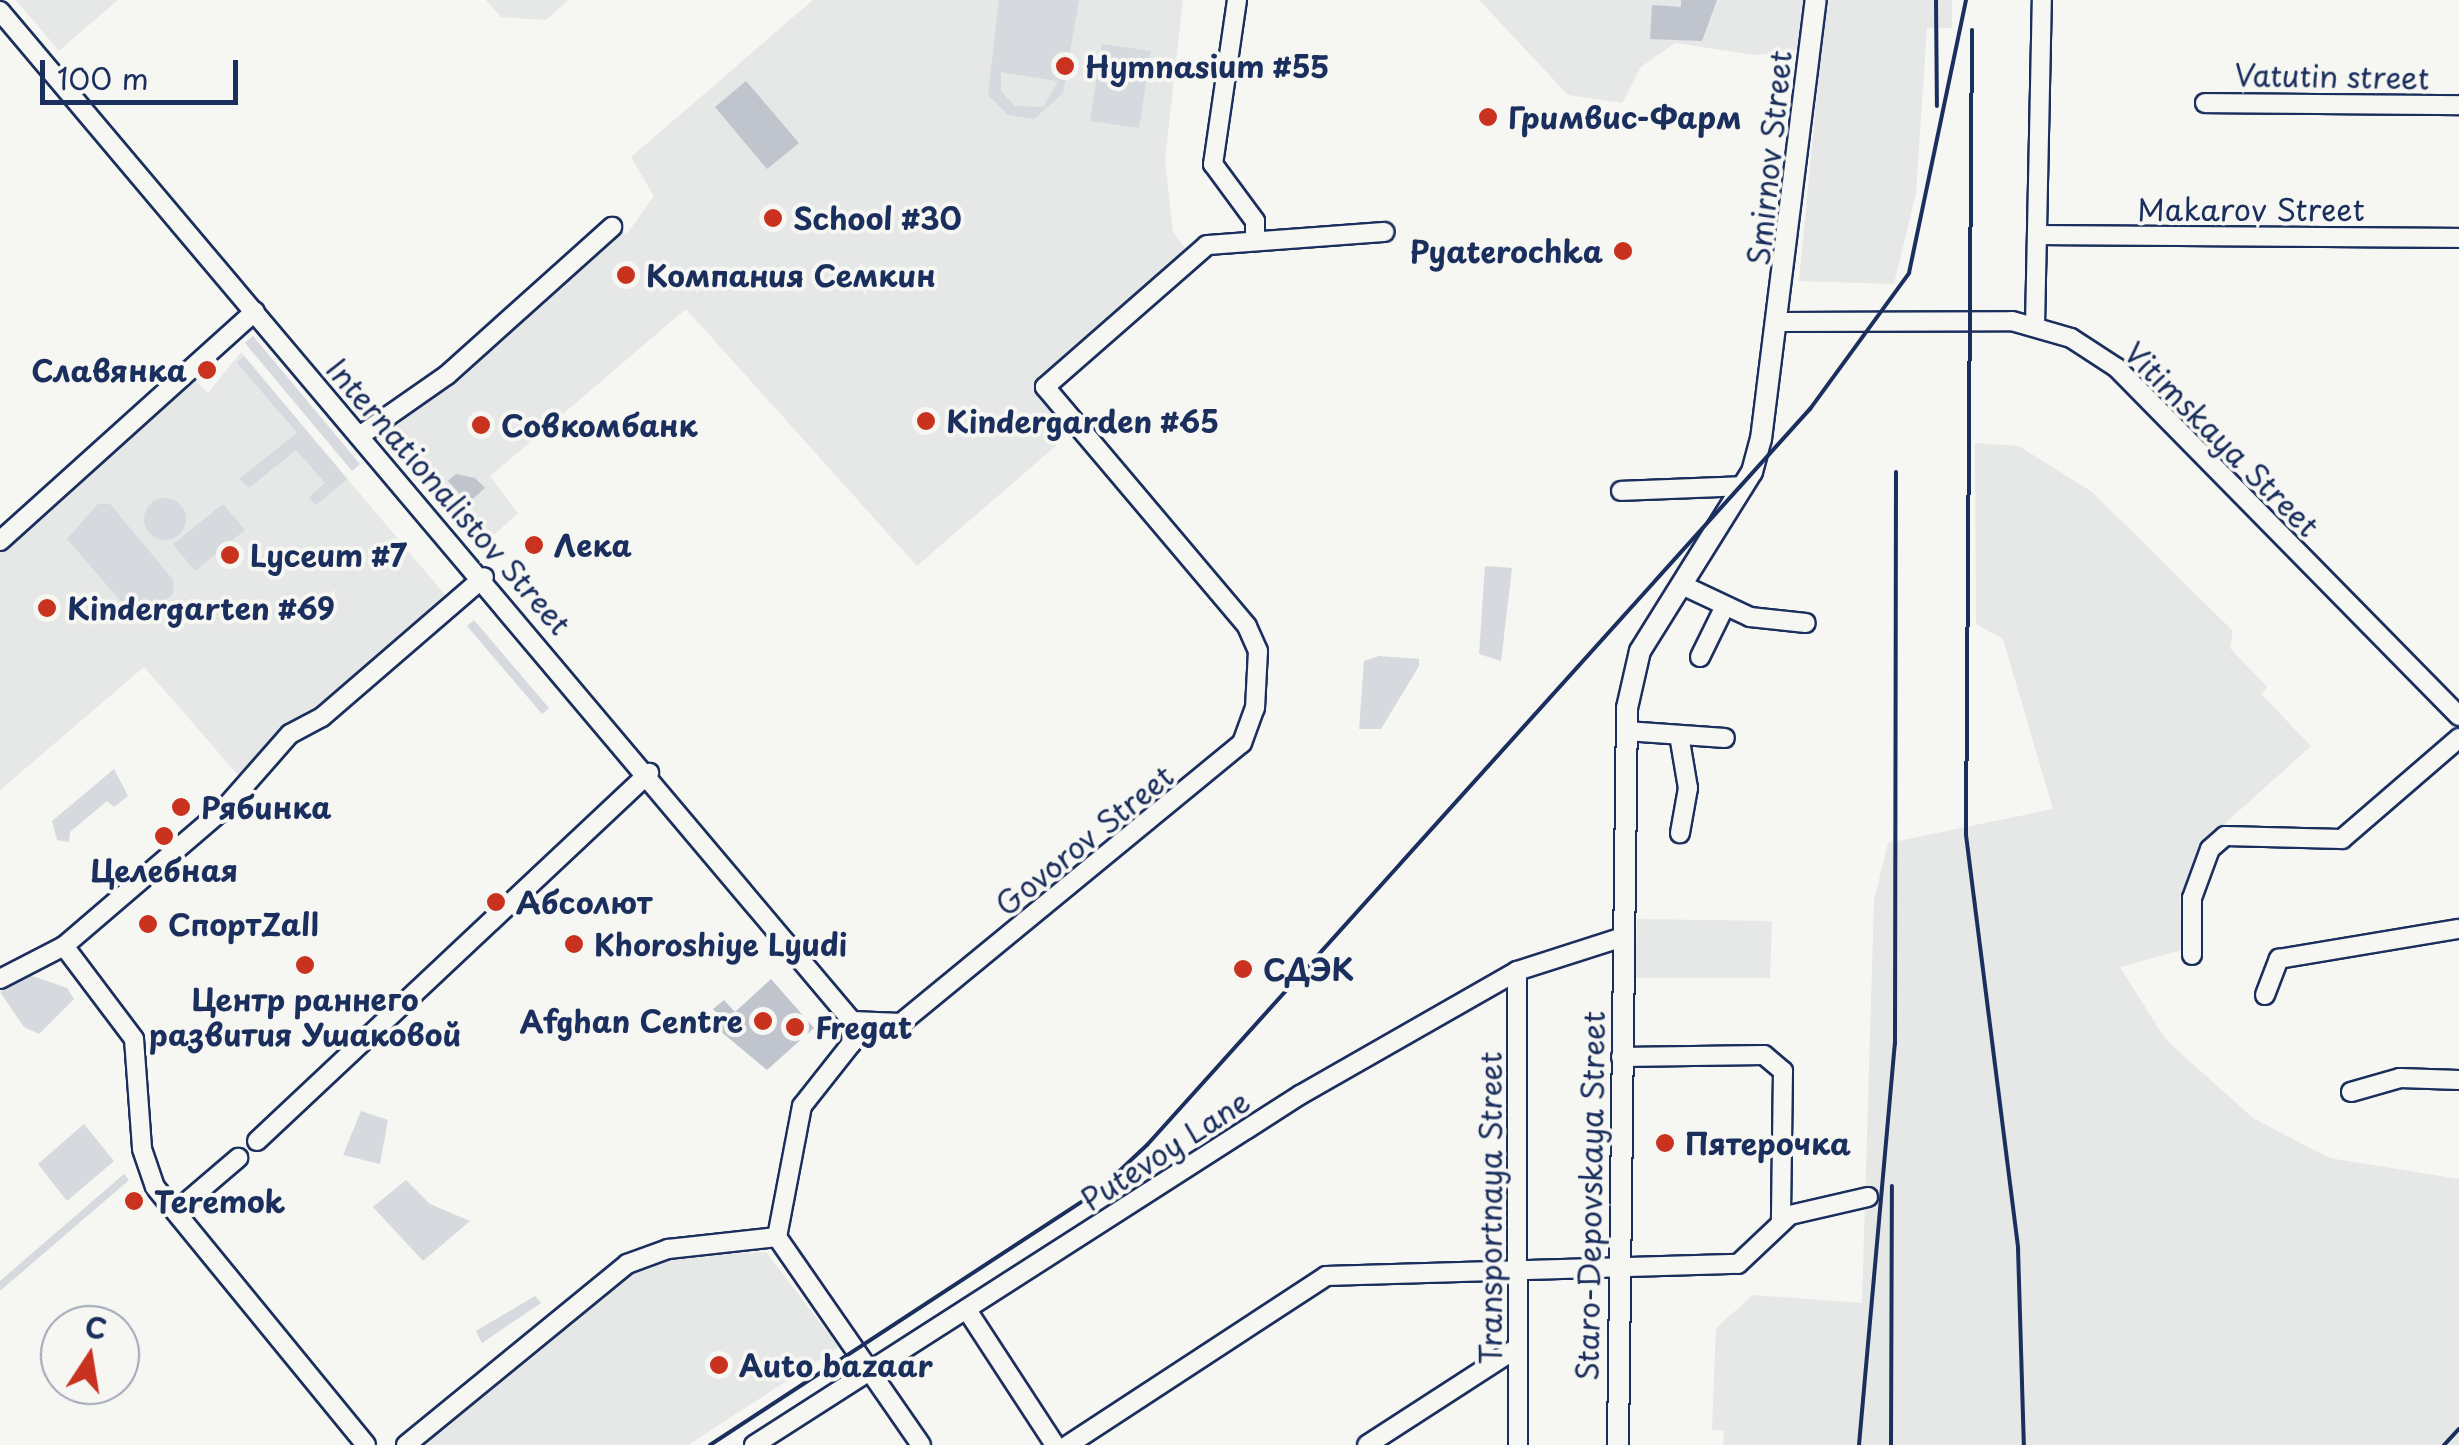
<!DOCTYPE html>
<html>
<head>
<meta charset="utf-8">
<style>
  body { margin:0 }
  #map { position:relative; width:2459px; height:1445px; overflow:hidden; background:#f6f6f2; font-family:"Playpen Sans",sans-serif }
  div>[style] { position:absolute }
  .built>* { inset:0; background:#e6e7e7 }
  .green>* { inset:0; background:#d6d9dd }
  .round { border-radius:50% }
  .building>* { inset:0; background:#c0c4cd }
  .roads { filter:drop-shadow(2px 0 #1b2f5e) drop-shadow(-2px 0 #1b2f5e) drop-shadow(0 2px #1b2f5e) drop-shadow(0 -2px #1b2f5e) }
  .minor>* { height:18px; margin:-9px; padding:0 9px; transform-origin:9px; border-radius:9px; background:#f6f6f2 }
  .major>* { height:20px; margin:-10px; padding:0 10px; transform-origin:10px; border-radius:10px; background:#f6f6f2 }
  .rail>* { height:4px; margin:-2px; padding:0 2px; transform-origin:2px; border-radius:2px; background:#1b2f5e }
  .dots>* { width:28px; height:28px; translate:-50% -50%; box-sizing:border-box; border:5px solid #f6f6f2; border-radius:50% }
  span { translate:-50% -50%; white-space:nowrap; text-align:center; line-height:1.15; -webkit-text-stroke:8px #f6f6f2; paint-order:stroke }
  .poi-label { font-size:30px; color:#1b2f5e; font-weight:700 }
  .left { translate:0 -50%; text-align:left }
  .right { translate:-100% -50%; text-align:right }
  .street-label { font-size:30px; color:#1b2f5e }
  .north { position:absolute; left:40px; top:1305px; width:100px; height:100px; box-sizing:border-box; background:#f6f6f2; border:2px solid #9ea6b7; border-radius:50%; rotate:12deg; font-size:28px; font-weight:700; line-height:40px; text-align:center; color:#1b2f5e }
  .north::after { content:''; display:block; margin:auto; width:35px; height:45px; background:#c8321e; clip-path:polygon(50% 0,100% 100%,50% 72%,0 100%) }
  .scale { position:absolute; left:40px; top:60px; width:198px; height:45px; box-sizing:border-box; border:5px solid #1b2f5e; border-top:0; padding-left:12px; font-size:30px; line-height:35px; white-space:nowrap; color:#1b2f5e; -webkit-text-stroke:8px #f6f6f2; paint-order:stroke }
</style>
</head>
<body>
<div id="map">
  <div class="built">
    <i style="clip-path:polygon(16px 0,118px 0,59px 51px)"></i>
    <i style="clip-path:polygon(486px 0,569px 0,546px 20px,501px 17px)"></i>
    <i style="clip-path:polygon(813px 0,1183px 0,1165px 160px,1173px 232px,1186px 250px,1039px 389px,1075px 429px,917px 566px,686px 309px,490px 476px,518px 513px,482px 546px,380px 428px,611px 218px,626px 235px,654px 196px,631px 157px)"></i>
    <i style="clip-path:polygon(1479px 0,1807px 0,1803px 50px,1755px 55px,1675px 43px,1641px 67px,1622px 103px,1568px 95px)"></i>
    <i style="clip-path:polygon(1826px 0,1952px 0,1952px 28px,1927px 28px,1916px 193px,1894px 284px,1799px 281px)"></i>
    <i style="clip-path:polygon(241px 352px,446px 596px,238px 775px,144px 667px,0 790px,0 549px,196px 381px,208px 393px)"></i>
    <i style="clip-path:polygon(1975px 443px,2019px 446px,2092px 492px,2233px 631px,2230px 648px,2267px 687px,2261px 694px,2311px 746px,2203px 843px,2180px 898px,2182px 950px,2120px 967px,2166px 1040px,2253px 1118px,2329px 1158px,2459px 1179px,2459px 1445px,1723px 1445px,1724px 1431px,1712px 1430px,1716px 1328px,1753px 1295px,1862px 1303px,1874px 900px,1888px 843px,2053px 809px,2003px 639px,1976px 624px)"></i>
    <i style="clip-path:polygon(1637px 919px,1772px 921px,1770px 978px,1635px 978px)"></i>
    <i style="clip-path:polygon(766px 1252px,839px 1347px,688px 1445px,418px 1445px,633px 1271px,671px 1257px)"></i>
  </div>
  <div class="green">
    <i style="clip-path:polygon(evenodd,999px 0,1079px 0,1063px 93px,1034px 119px,1008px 115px,988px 95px,999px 0,1001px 72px,1057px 81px,1058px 82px,1043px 107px,1015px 106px,1001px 91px,1001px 72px)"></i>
    <i style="clip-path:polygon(1102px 44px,1151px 51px,1139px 128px,1090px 121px)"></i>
    <i style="clip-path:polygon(253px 336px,360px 464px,352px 471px,245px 343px)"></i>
    <i style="clip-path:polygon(244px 356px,347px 479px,316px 505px,309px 497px,325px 483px,296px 450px,249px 488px,239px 479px,297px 433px,237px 363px)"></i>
    <i class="round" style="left:144px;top:498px;width:42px;height:42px"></i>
    <i style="clip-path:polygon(98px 504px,110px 504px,174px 581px,173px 594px,146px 615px,132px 614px,67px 539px)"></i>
    <i style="clip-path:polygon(223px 504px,245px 530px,195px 571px,173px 544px)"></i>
    <i style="clip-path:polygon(1485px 566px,1512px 568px,1501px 661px,1479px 654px)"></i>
    <i style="clip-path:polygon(474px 620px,549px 708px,542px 714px,467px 626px)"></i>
    <i style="clip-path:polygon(1379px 656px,1419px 659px,1419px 666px,1381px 729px,1359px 729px,1364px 661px)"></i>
    <i style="clip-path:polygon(114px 769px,128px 796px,114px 807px,107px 801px,70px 832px,69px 842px,57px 840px,52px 821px)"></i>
    <i style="clip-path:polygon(27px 974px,67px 988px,74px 999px,39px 1034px,24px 1027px,0 992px)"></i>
    <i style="clip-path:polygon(361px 1111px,388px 1120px,380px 1164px,343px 1155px)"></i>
    <i style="clip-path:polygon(84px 1124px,114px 1161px,67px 1201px,38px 1164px)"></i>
    <i style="clip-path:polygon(124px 1174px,129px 1180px,0 1291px,0 1281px)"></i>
    <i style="clip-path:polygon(406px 1180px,430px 1204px,470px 1221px,423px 1261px,373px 1207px)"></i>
    <i style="clip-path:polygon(535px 1296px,541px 1303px,482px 1343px,476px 1331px)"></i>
  </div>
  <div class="building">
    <i style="clip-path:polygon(1681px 0,1717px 0,1702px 41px,1650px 39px,1652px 5px,1681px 7px)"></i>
    <i style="clip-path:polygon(746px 81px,799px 143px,767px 169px,715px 107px)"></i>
    <i style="clip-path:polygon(456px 474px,475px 478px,485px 488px,468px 503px,448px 481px)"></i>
    <i style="clip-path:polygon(771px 979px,814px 1028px,767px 1070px,713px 1025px,721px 1018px,713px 1009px,724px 1000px,735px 1012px)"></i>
  </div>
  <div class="roads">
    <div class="minor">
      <i style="left:1237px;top:0;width:166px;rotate:98.3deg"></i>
      <i style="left:1213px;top:164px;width:71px;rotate:53.6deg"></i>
      <i style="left:1255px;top:221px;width:17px;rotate:90deg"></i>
      <i style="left:0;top:11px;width:1321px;rotate:49.85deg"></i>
      <i style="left:2205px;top:103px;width:254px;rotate:0.5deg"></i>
      <i style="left:2043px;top:235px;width:416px;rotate:0.4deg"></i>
      <i style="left:1781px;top:322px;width:231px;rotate:-0.2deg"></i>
      <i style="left:2012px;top:321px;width:61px;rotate:16.1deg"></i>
      <i style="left:2071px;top:338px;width:55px;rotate:33.1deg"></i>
      <i style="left:2117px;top:368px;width:488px;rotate:45.5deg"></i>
      <i style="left:2035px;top:326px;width:326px;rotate:-88.8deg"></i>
      <i style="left:361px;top:435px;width:105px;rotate:-34.9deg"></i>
      <i style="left:447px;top:375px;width:222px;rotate:-41.9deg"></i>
      <i style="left:1621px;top:491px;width:123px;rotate:-2.3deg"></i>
      <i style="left:0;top:541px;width:343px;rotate:-42deg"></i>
      <i style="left:1682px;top:585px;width:75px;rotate:25.2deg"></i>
      <i style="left:1750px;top:617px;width:56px;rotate:6.1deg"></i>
      <i style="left:1700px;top:657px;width:55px;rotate:-63.9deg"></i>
      <i style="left:1626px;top:731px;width:99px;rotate:4deg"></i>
      <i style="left:1679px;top:735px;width:54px;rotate:80.4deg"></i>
      <i style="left:1688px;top:788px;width:46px;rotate:100.1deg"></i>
      <i style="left:64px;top:946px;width:116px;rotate:53deg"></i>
      <i style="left:134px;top:1039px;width:110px;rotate:85.8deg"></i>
      <i style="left:142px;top:1149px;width:40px;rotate:71.1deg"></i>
      <i style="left:155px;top:1187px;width:333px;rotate:50.7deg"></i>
      <i style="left:2192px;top:955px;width:57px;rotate:-90deg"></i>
      <i style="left:2192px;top:898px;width:52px;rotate:-69.8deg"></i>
      <i style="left:2210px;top:849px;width:20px;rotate:-41deg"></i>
      <i style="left:2225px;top:836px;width:117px;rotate:1.5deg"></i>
      <i style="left:2342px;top:839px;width:155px;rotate:-40.8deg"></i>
      <i style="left:1517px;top:971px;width:474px;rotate:89.9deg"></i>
      <i style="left:0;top:979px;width:72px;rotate:-27.3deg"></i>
      <i style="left:64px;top:946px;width:211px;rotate:-40.6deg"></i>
      <i style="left:224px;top:809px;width:100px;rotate:-48.7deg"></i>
      <i style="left:290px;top:734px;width:36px;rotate:-28deg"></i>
      <i style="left:322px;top:717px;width:214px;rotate:-40.8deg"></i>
      <i style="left:2265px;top:995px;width:39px;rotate:-69deg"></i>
      <i style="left:2279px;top:959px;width:182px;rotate:-9.5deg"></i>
      <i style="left:852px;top:1021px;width:49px;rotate:2.3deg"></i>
      <i style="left:901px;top:1023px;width:441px;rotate:-39.4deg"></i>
      <i style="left:1242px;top:743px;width:37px;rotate:-70deg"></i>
      <i style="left:1255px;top:708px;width:57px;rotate:-87deg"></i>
      <i style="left:1258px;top:651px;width:27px;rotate:-114deg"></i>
      <i style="left:1247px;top:626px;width:313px;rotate:-130.2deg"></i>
      <i style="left:1045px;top:387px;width:215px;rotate:-41.2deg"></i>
      <i style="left:1207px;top:245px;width:178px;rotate:-4.2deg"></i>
      <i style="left:852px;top:1021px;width:23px;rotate:92deg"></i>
      <i style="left:851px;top:1044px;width:79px;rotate:128.3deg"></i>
      <i style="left:802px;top:1106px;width:133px;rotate:100.8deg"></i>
      <i style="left:777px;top:1237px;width:253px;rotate:55.3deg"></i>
      <i style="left:1621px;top:1057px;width:143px;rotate:-0.8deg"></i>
      <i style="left:1764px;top:1055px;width:25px;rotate:40deg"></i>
      <i style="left:1783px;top:1071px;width:150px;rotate:90.8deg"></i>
      <i style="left:2351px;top:1092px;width:51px;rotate:-15.9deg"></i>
      <i style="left:2400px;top:1078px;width:59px;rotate:1.9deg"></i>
      <i style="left:257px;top:1141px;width:538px;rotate:-43.19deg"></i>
      <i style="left:176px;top:1211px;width:82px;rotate:-40.5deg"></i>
      <i style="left:967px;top:1310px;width:161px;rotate:56.9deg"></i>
      <i style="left:406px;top:1445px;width:286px;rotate:-39.3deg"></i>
      <i style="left:627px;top:1264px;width:44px;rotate:-20.1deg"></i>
      <i style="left:668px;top:1249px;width:110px;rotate:-6.3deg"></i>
      <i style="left:754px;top:1445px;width:649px;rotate:-32.66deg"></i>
      <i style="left:1300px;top:1095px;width:250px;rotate:-29.7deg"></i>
      <i style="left:1517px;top:971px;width:111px;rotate:-17.8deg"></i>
      <i style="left:1068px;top:1445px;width:308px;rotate:-33.2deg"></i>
      <i style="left:1326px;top:1276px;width:412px;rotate:-1.7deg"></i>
      <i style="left:1738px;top:1264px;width:71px;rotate:-43.3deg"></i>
      <i style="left:1790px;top:1215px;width:80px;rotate:-13deg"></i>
      <i style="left:1367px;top:1445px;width:179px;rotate:-32.9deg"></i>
    </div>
    <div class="major">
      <i style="left:1618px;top:1445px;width:737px;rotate:-89.3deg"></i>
      <i style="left:1627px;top:708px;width:58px;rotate:-77.2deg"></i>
      <i style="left:1640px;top:651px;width:211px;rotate:-58deg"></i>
      <i style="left:1752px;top:472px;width:34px;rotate:-75deg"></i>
      <i style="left:1761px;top:439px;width:442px;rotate:-82.9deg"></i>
    </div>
  </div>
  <div class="rail">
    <i style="left:1936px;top:0;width:106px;rotate:89.5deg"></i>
    <i style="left:1972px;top:30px;width:805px;rotate:90.43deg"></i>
    <i style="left:1966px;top:835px;width:416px;rotate:82.8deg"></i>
    <i style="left:2018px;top:1248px;width:197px;rotate:88.3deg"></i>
    <i style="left:710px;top:1445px;width:464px;rotate:-33.2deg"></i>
    <i style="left:1098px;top:1191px;width:67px;rotate:-43.2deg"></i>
    <i style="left:1147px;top:1145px;width:991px;rotate:-47.99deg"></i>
    <i style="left:1810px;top:409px;width:168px;rotate:-53.9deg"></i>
    <i style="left:1909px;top:273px;width:279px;rotate:-78.2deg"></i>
    <i style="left:1859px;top:1445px;width:403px;rotate:-84.9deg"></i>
    <i style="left:1895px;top:1044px;width:572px;rotate:-89.9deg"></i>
    <i style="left:1891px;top:1445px;width:259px;rotate:-89.8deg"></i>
    <i style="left:2444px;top:1445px;width:22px;rotate:-47deg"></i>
  </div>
  <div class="dots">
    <i style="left:1065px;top:66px;background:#c8321e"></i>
    <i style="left:1488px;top:117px;background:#c8321e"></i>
    <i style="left:773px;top:218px;background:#c8321e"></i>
    <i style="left:1623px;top:251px;background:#c8321e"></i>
    <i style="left:626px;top:275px;background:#c8321e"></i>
    <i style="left:207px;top:370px;background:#c8321e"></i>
    <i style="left:926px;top:421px;background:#c8321e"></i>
    <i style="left:481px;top:425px;background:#c8321e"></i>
    <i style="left:534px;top:545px;background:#c8321e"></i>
    <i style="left:230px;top:555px;background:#c8321e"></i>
    <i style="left:47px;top:608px;background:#c8321e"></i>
    <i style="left:181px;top:807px;background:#c8321e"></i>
    <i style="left:164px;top:836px;background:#c8321e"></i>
    <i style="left:496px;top:902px;background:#c8321e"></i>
    <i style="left:148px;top:924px;background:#c8321e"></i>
    <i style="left:574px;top:944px;background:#c8321e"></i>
    <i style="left:305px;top:965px;background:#c8321e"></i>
    <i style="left:1243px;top:969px;background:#c8321e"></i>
    <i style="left:763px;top:1021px;background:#c8321e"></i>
    <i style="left:795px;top:1027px;background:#c8321e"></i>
    <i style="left:1665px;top:1143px;background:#c8321e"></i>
    <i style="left:134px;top:1201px;background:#c8321e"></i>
    <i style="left:719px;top:1365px;background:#c8321e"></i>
  </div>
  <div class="poi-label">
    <span class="left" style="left:1085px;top:66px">Hymnasium #55</span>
    <span class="left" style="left:1508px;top:117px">Гримвис-Фарм</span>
    <span class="left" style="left:793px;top:218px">School #30</span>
    <span class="right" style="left:1603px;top:251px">Pyaterochka</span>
    <span class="left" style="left:646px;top:275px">Компания Семкин</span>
    <span class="right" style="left:187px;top:370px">Славянка</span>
    <span class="left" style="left:946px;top:421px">Kindergarden #65</span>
    <span class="left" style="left:501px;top:425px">Совкомбанк</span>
    <span class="left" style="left:554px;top:545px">Лека</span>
    <span class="left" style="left:250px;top:555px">Lyceum #7</span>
    <span class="left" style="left:67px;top:608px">Kindergarten #69</span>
    <span class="left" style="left:201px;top:807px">Рябинка</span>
    <span style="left:164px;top:870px">Целебная</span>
    <span class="left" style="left:516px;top:902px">Абсолют</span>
    <span class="left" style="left:168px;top:924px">СпортZall</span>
    <span class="left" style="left:594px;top:944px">Khoroshiye Lyudi</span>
    <span class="left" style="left:1263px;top:969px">СДЭК</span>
    <span style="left:305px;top:1016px">Центр раннего<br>развития Ушаковой</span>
    <span class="right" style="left:743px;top:1021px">Afghan Сentre</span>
    <span class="left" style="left:815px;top:1027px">Fregat</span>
    <span class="left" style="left:1685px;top:1143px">Пятерочка</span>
    <span class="left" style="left:154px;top:1201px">Teremok</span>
    <span class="left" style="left:739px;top:1365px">Auto bazaar</span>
  </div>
  <div class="street-label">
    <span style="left:2332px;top:76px;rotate:1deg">Vatutin street</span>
    <span style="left:1769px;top:158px;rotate:-84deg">Smirnov Street</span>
    <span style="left:2251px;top:209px">Makarov Street</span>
    <span style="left:2222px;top:439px;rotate:45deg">Vitimskaya Street</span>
    <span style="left:449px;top:496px;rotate:49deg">Internationalistov Street</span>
    <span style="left:1084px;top:840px;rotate:-39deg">Govorov Street</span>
    <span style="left:1165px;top:1150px;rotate:-33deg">Putevoy Lane</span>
    <span style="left:1590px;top:1196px;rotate:-89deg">Staro-Depovskaya Street</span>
    <span style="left:1490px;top:1208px;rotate:-90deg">Transportnaya Street</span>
  </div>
  <div class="north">С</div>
  <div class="scale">100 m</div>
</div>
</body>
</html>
